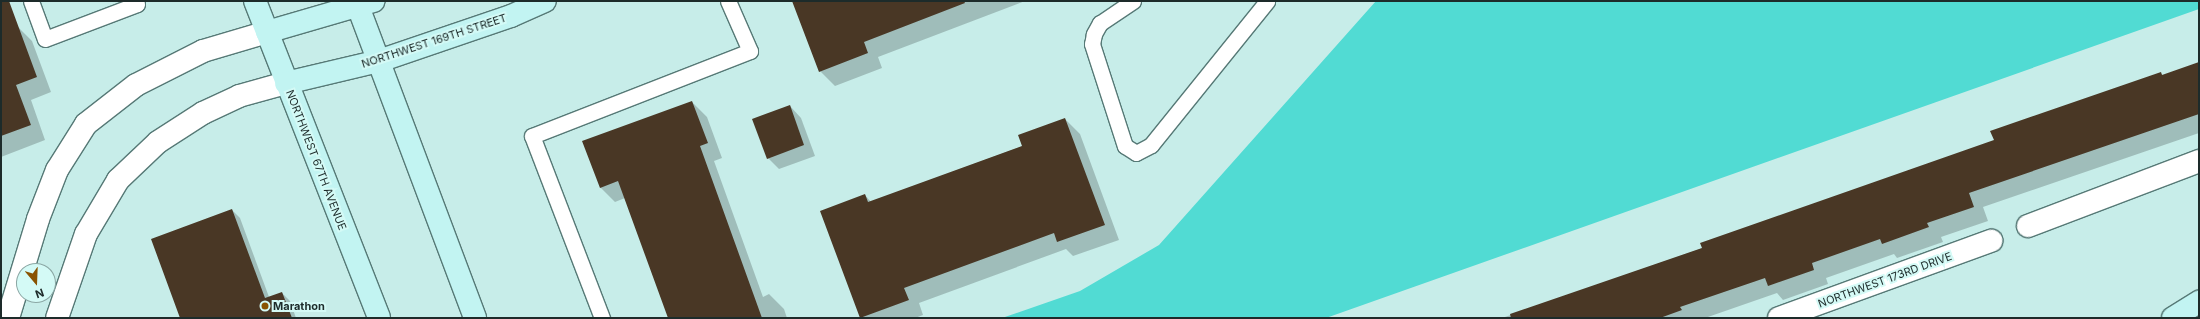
<!DOCTYPE html>
<html>
<head>
<meta charset="utf-8">
<style>
  body { margin:0 }
  #map { position:relative; width:2200px; height:319px; overflow:hidden; background:#c7ede9; font-family:Inter,sans-serif }
  div>[style] { position:absolute }
  .water>* { inset:0; background:#51dbd3 }
  .shadow>* { inset:0; background:#0003 }
  .building>* { inset:0; background:#493725 }
  .roads { filter:drop-shadow(1px 0 #567976) drop-shadow(-1px 0 #567976) drop-shadow(0 1px #567976) drop-shadow(0 -1px #567976) }
  .lane>* { height:15px; margin:-7.5px; padding:0 7.5px; transform-origin:7.5px; border-radius:7.5px; background:#fff }
  .street>* { height:22px; margin:-11px; padding:0 11px; transform-origin:11px; border-radius:11px; background:#fff }
  .secondary>* { height:22px; margin:-11px; padding:0 11px; transform-origin:11px; border-radius:11px; background:#c2f4f2 }
  .dots>* { width:11px; height:11px; translate:-50% -50%; box-sizing:border-box; border:2px solid #d4faf6; border-radius:50% }
  span { translate:-50% -50%; white-space:nowrap; text-align:center; line-height:1.15; -webkit-text-stroke:4px #d4faf6; paint-order:stroke }
  .street-label { font-size:11px; color:#1d2b2a }
  .poi-label { font-size:11px; color:#1d2b2a; font-weight:700 }
  .left { translate:0 -50%; text-align:left }
  .frame { position:absolute; inset:0; border:2px solid #1d2b2a; pointer-events:none }
  .north { position:absolute; left:16px; top:263px; width:40px; height:40px; box-sizing:border-box; background:#d4faf6; border:1px solid #8ba7a4; border-radius:50%; rotate:161deg; font-size:11px; font-weight:700; line-height:16px; text-align:center; color:#1d2b2a }
  .north::after { content:''; display:block; margin:auto; width:14px; height:18px; background:#895302; clip-path:polygon(50% 0,100% 100%,50% 72%,0 100%) }
</style>
</head>
<body>
<div id="map">
  <div class="water">
    <i style="clip-path:polygon(1376px 1px,2199px 1px,2199px 9px,1326px 318px,1002px 318px,1080px 291px,1159px 245px)"></i>
  </div>
  <div class="shadow">
    <i style="clip-path:polygon(793px 1px,1025px 1px,878px 57px,882px 68px,835px 86px,820px 71px)"></i>
    <i style="clip-path:polygon(1px 25px,17px 26px,32px 41px,51px 92px,31px 100px,45px 140px,1px 157px)"></i>
    <i style="clip-path:polygon(2199px 64px,2199px 133px,1983px 207px,1988px 221px,1941px 237px,1943px 242px,1897px 258px,1894px 254px,1826px 278px,1828px 284px,1783px 300px,1777px 293px,1705px 318px,1502px 318px,1703px 248px,1995px 141px,2160px 73px,2164px 76px)"></i>
    <i style="clip-path:polygon(692px 102px,707px 117px,722px 158px,714px 161px,763px 297px,769px 294px,784px 309px,787px 318px,669px 318px,625px 198px,615px 202px,600px 187px)"></i>
    <i style="clip-path:polygon(790px 106px,801px 118px,815px 156px,779px 169px,768px 158px)"></i>
    <i style="clip-path:polygon(1065px 119px,1080px 134px,1119px 240px,1073px 256px,1066px 249px,919px 303px,923px 315px,915px 318px,861px 317px,865px 195px,871px 202px,1023px 146px)"></i>
    <i style="clip-path:polygon(232px 210px,240px 218px,269px 297px,282px 293px,290px 301px,296px 318px,181px 318px)"></i>
  </div>
  <div class="building">
    <i style="clip-path:polygon(1px 1px,9px 1px,37px 77px,16px 85px,31px 125px,1px 136px)"></i>
    <i style="clip-path:polygon(792px 1px,964px 1px,965px 3px,864px 42px,868px 53px,819px 72px)"></i>
    <i style="clip-path:polygon(2199px 62px,2199px 114px,1969px 193px,1974px 207px,1927px 223px,1929px 227px,1882px 244px,1880px 239px,1812px 263px,1814px 270px,1768px 286px,1765px 278px,1680px 307px,1682px 310px,1660px 318px,1511px 318px,1510px 314px,1702px 248px,1700px 243px,1994px 140px,1990px 131px,2161px 72px,2162px 75px)"></i>
    <i style="clip-path:polygon(692px 101px,708px 143px,700px 146px,762px 318px,668px 318px,618px 181px,600px 188px,582px 141px)"></i>
    <i style="clip-path:polygon(790px 105px,804px 145px,767px 159px,752px 119px)"></i>
    <i style="clip-path:polygon(1065px 118px,1105px 225px,1057px 242px,1054px 233px,904px 288px,909px 300px,860px 318px,820px 211px,865px 194px,868px 202px,1022px 146px,1018px 135px)"></i>
    <i style="clip-path:polygon(232px 209px,265px 298px,282px 292px,292px 318px,180px 318px,151px 239px)"></i>
  </div>
  <div class="roads">
    <div class="lane">
      <i style="left:31px;top:1px;width:40px;rotate:69.8deg"></i>
      <i style="left:45px;top:39px;width:98px;rotate:-20.8deg"></i>
      <i style="left:137px;top:4px;width:3px;rotate:-108deg"></i>
      <i style="left:1133px;top:1px;width:40px;rotate:146deg"></i>
      <i style="left:1100px;top:23px;width:13px;rotate:119deg"></i>
      <i style="left:1094px;top:34px;width:10px;rotate:101deg"></i>
      <i style="left:1092px;top:44px;width:107px;rotate:72.1deg"></i>
      <i style="left:1125px;top:146px;width:13px;rotate:32deg"></i>
      <i style="left:1136px;top:153px;width:17px;rotate:-28deg"></i>
      <i style="left:1151px;top:145px;width:185px;rotate:-51.1deg"></i>
      <i style="left:602px;top:318px;width:195px;rotate:-111deg"></i>
      <i style="left:532px;top:136px;width:234px;rotate:-21.3deg"></i>
      <i style="left:750px;top:51px;width:55px;rotate:-113.7deg"></i>
    </div>
    <div class="street">
      <i style="left:2028px;top:226px;width:183px;rotate:-20.8deg"></i>
      <i style="left:8px;top:318px;width:103px;rotate:-73.1deg"></i>
      <i style="left:38px;top:219px;width:53px;rotate:-68.8deg"></i>
      <i style="left:57px;top:170px;width:54px;rotate:-57.8deg"></i>
      <i style="left:86px;top:124px;width:63px;rotate:-38deg"></i>
      <i style="left:136px;top:85px;width:75px;rotate:-26.9deg"></i>
      <i style="left:203px;top:51px;width:67px;rotate:-16.5deg"></i>
      <i style="left:57px;top:318px;width:89px;rotate:-71deg"></i>
      <i style="left:86px;top:234px;width:63px;rotate:-59.3deg"></i>
      <i style="left:118px;top:180px;width:55px;rotate:-43.5deg"></i>
      <i style="left:158px;top:142px;width:54px;rotate:-32.8deg"></i>
      <i style="left:203px;top:113px;width:40px;rotate:-25deg"></i>
      <i style="left:239px;top:96px;width:49px;rotate:-15.5deg"></i>
      <i style="left:1779px;top:318px;width:226px;rotate:-20deg"></i>
    </div>
    <div class="secondary">
      <i style="left:255px;top:1px;width:340px;rotate:68.6deg"></i>
      <i style="left:356px;top:1px;width:339px;rotate:69.4deg"></i>
      <i style="left:267px;top:32px;width:111px;rotate:-16.2deg"></i>
      <i style="left:286px;top:83px;width:96px;rotate:-13.3deg"></i>
      <i style="left:379px;top:61px;width:139px;rotate:-18.8deg"></i>
      <i style="left:511px;top:16px;width:37px;rotate:-24deg"></i>
      <i style="left:2173px;top:318px;width:31px;rotate:-32deg"></i>
    </div>
  </div>
  <div class="dots">
    <i style="left:265px;top:306px;background:#895302"></i>
  </div>
  <div class="street-label">
    <span style="left:434px;top:41px;rotate:-18deg">NORTHWEST 169TH STREET</span>
    <span style="left:316px;top:160px;rotate:69deg">NORTHWEST 67TH AVENUE</span>
    <span style="left:1885px;top:280px;rotate:-20deg">NORTHWEST 173RD DRIVE</span>
  </div>
  <div class="poi-label">
    <span class="left" style="left:273px;top:306px">Marathon</span>
  </div>
  <div class="frame"></div>
  <div class="north">N</div>
</div>
</body>
</html>
